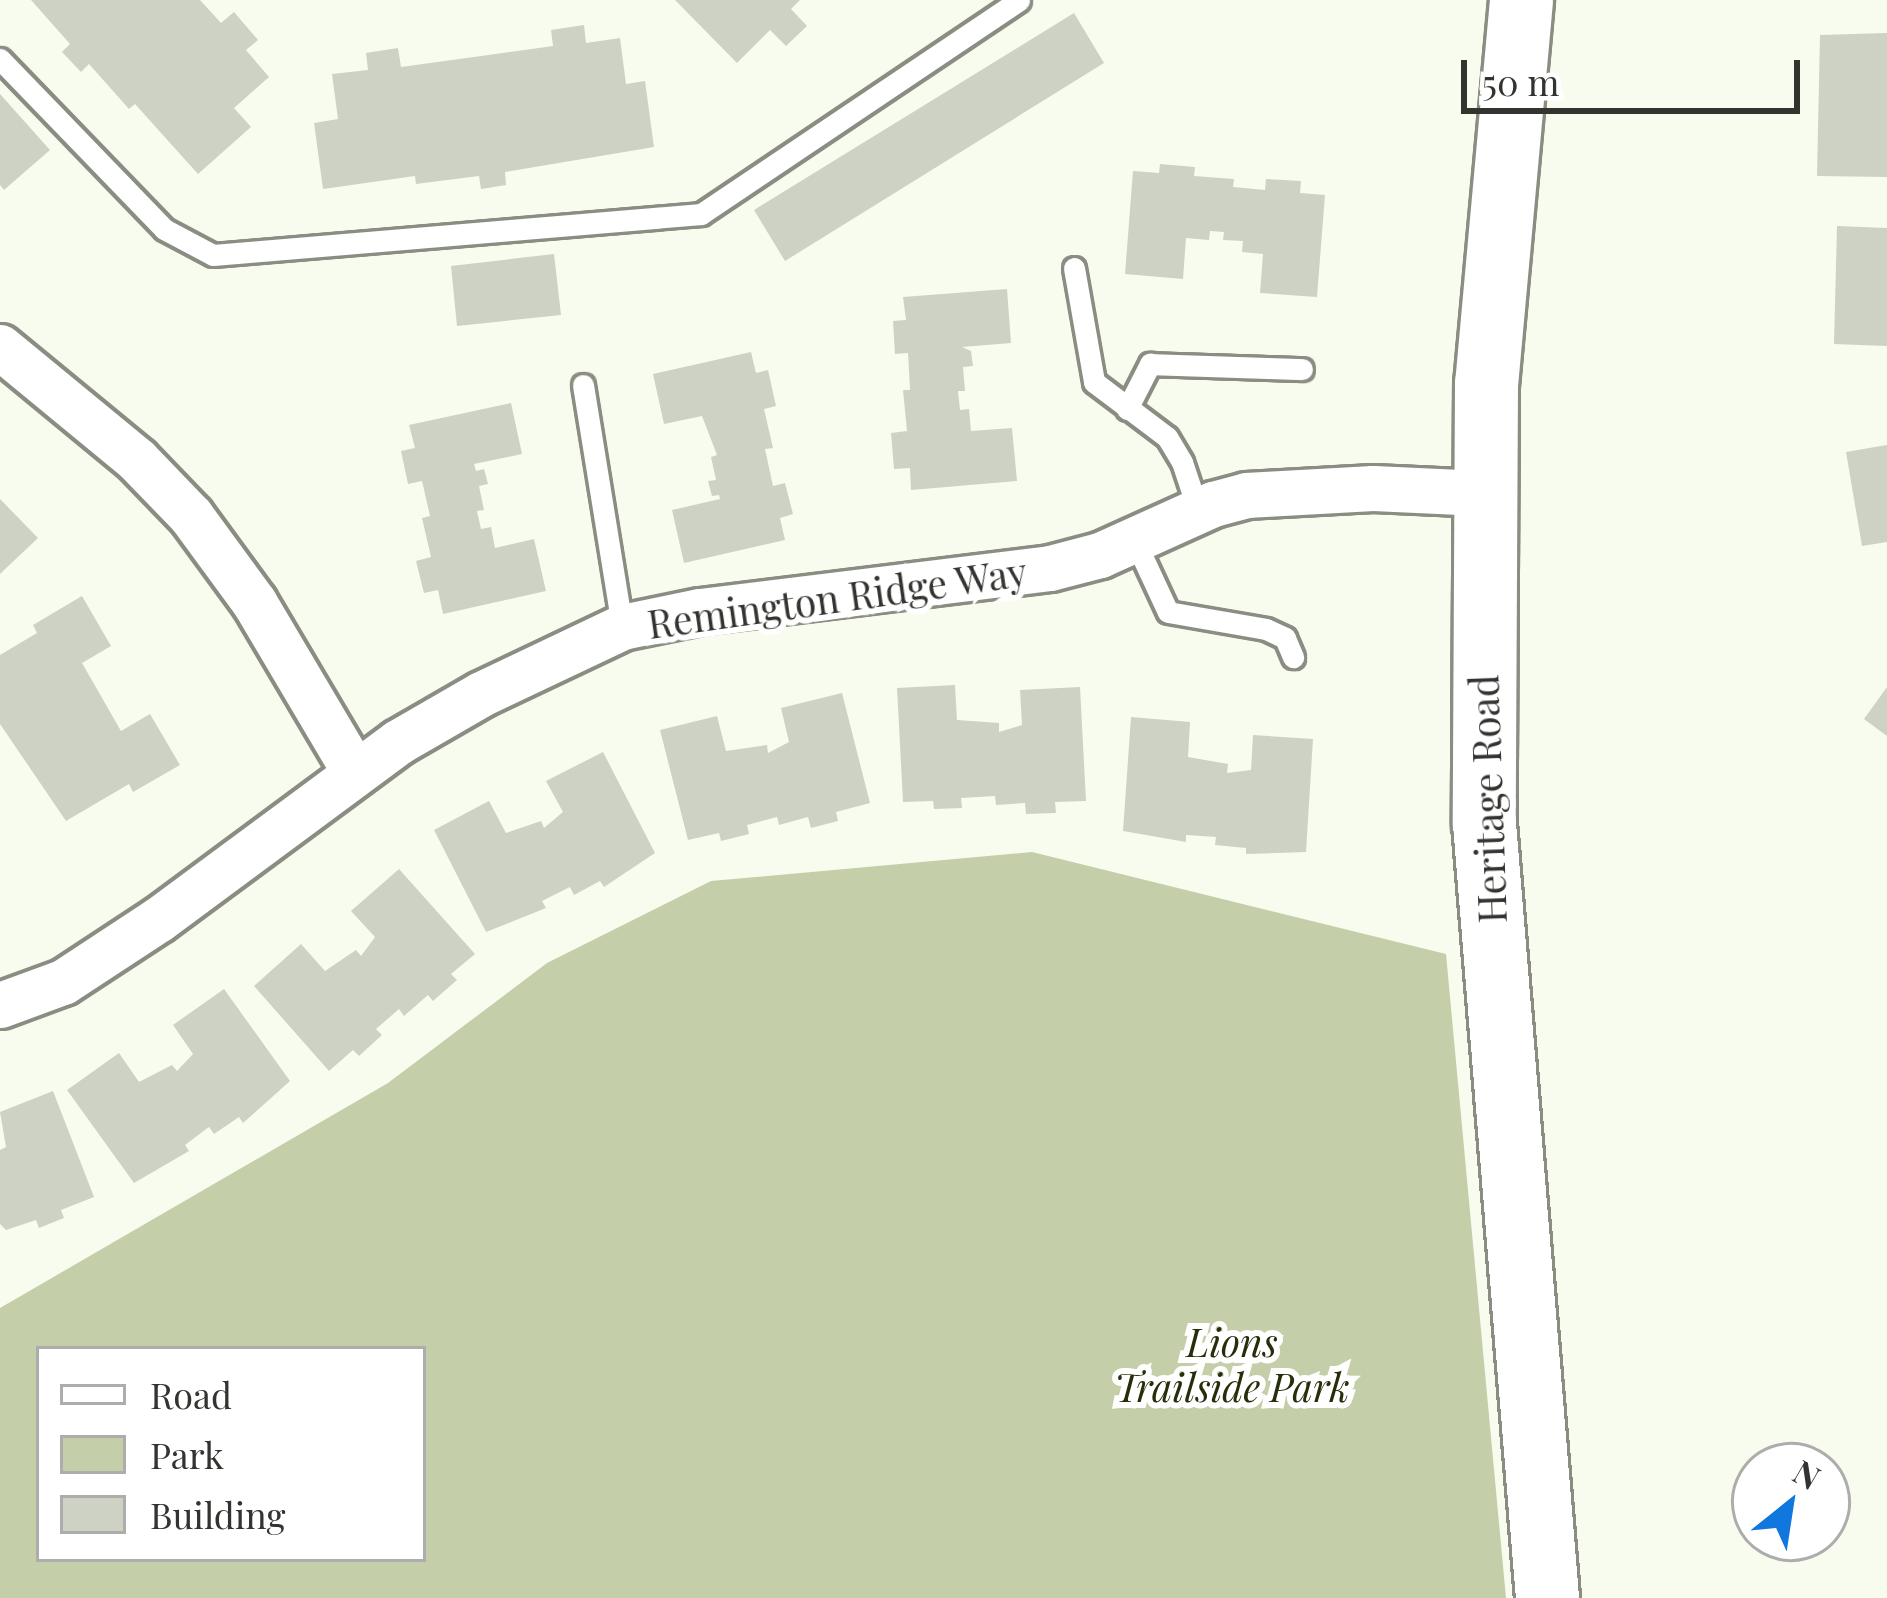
<!DOCTYPE html>
<html>
<head>
<meta charset="utf-8">
<style>
  body { margin:0 }
  #map { position:relative; width:1887px; height:1598px; overflow:hidden; background:#f8fcef; font-family:"Playfair Display",serif }
  div>[style] { position:absolute }
  .green>* { inset:0; background:#c4cfaa }
  .building>* { inset:0; background:#cdd2c5 }
  .roads { filter:drop-shadow(3px 0 #898d82) drop-shadow(-3px 0 #898d82) drop-shadow(0 3px #898d82) drop-shadow(0 -3px #898d82) }
  .lane>* { height:21px; margin:-10.5px; padding:0 10.5px; transform-origin:10.5px; border-radius:10.5px; background:#fff }
  .street>* { height:45px; margin:-22.5px; padding:0 22.5px; transform-origin:22.5px; border-radius:22.5px; background:#fff }
  .secondary>* { height:63px; margin:-31.5px; padding:0 31.5px; transform-origin:31.5px; border-radius:31.5px; background:#fff }
  span { translate:-50% -50%; white-space:nowrap; text-align:center; line-height:1.15; -webkit-text-stroke:12px #fff; paint-order:stroke }
  .street-label { font-size:39px; color:#32342f }
  .park-label { font-size:39px; color:#262f09; font-style:italic }
  .legend { position:absolute; left:36px; top:1346px; width:390px; height:216px; box-sizing:border-box; background:#fff; border:3px solid #adaeac; margin:0; padding:15px 21px; list-style:none; font-size:36px; color:#32342f }
  .legend li { display:flex; align-items:center; gap:24px; height:60px }
  .legend b { width:60px; border:3px solid #adaeac }
  .north { position:absolute; left:1731px; top:1442px; width:120px; height:120px; box-sizing:border-box; background:#fff; border:3px solid #adaeac; border-radius:50%; rotate:30deg; font-size:33px; font-weight:700; line-height:48px; text-align:center; color:#32342f }
  .north::after { content:''; display:block; margin:auto; width:42px; height:54px; background:#1077df; clip-path:polygon(50% 0,100% 100%,50% 72%,0 100%) }
  .scale { position:absolute; left:1461px; top:60px; width:339px; height:54px; box-sizing:border-box; border:6px solid #32342f; border-top:0; padding-left:15px; font-size:36px; line-height:42px; white-space:nowrap; color:#32342f; -webkit-text-stroke:9px #fff; paint-order:stroke }
</style>
</head>
<body>
<div id="map">
  <div class="green">
    <i style="clip-path:polygon(evenodd,1032px 852px,1446px 954px,1506px 1598px,0 1598px,0 1308px,388px 1083px,547px 963px,711px 881px,1032px 852px,39px 1349px,423px 1349px,423px 1559px,39px 1559px,39px 1349px)"></i>
  </div>
  <div class="building">
    <i style="clip-path:polygon(31px 0,200px 0,221px 23px,234px 12px,258px 40px,246px 50px,269px 77px,234px 108px,251px 127px,198px 174px,135px 104px,129px 109px,89px 64px,81px 72px,62px 52px,70px 44px)"></i>
    <i style="clip-path:polygon(675px 0,800px 0,791px 9px,807px 26px,786px 46px,770px 30px,737px 63px)"></i>
    <i style="clip-path:polygon(1074px 13px,1104px 63px,785px 261px,754px 210px)"></i>
    <i style="clip-path:polygon(584px 25px,586px 43px,620px 38px,626px 84px,645px 81px,654px 147px,505px 172px,506px 185px,488px 188px,481px 189px,479px 176px,416px 184px,415px 176px,323px 189px,314px 123px,338px 119px,332px 74px,368px 70px,366px 53px,398px 48px,401px 67px,553px 46px,551px 30px)"></i>
    <i style="clip-path:polygon(1887px 33px,1887px 177px,1817px 176px,1820px 35px)"></i>
    <i style="clip-path:polygon(0 94px,50px 150px,4px 190px,0 185px)"></i>
    <i style="clip-path:polygon(1160px 164px,1195px 167px,1194px 176px,1234px 179px,1233px 187px,1265px 190px,1266px 179px,1301px 181px,1300px 193px,1325px 195px,1317px 297px,1260px 293px,1263px 254px,1242px 252px,1243px 241px,1223px 240px,1224px 232px,1210px 231px,1209px 240px,1186px 238px,1183px 279px,1125px 274px,1133px 171px,1159px 173px)"></i>
    <i style="clip-path:polygon(1837px 226px,1887px 228px,1887px 346px,1834px 344px)"></i>
    <i style="clip-path:polygon(554px 254px,561px 315px,457px 326px,451px 266px)"></i>
    <i style="clip-path:polygon(1007px 289px,1011px 343px,962px 347px,971px 351px,973px 366px,963px 367px,965px 391px,958px 391px,960px 410px,969px 409px,971px 431px,1012px 428px,1017px 481px,911px 490px,910px 468px,894px 469px,891px 433px,907px 431px,903px 390px,910px 390px,908px 353px,895px 354px,893px 321px,906px 320px,903px 297px)"></i>
    <i style="clip-path:polygon(751px 352px,756px 373px,768px 370px,776px 406px,764px 409px,773px 448px,765px 449px,773px 486px,785px 483px,793px 514px,780px 518px,785px 540px,684px 563px,672px 510px,720px 499px,719px 495px,712px 496px,708px 481px,716px 480px,711px 457px,717px 455px,702px 416px,664px 424px,653px 374px)"></i>
    <i style="clip-path:polygon(511px 403px,522px 454px,474px 464px,476px 471px,484px 469px,488px 484px,479px 486px,484px 510px,477px 511px,481px 529px,491px 527px,495px 548px,534px 539px,546px 591px,443px 614px,438px 590px,424px 593px,416px 561px,431px 557px,422px 518px,430px 516px,422px 481px,408px 484px,401px 451px,415px 448px,409px 425px)"></i>
    <i style="clip-path:polygon(1887px 445px,1887px 542px,1862px 546px,1846px 452px)"></i>
    <i style="clip-path:polygon(0 499px,38px 538px,0 574px)"></i>
    <i style="clip-path:polygon(82px 596px,111px 646px,82px 663px,121px 731px,150px 714px,180px 765px,133px 792px,129px 784px,66px 821px,0 724px,0 655px,37px 633px,33px 625px)"></i>
    <i style="clip-path:polygon(955px 685px,957px 720px,999px 723px,999px 732px,1022px 725px,1020px 690px,1080px 687px,1086px 801px,1055px 802px,1056px 813px,1026px 814px,1025px 803px,996px 805px,995px 796px,961px 798px,962px 808px,934px 809px,933px 801px,903px 802px,897px 688px)"></i>
    <i style="clip-path:polygon(1887px 687px,1887px 736px,1864px 719px)"></i>
    <i style="clip-path:polygon(842px 693px,870px 803px,836px 812px,838px 821px,811px 828px,808px 817px,779px 825px,777px 817px,747px 825px,749px 834px,721px 841px,719px 833px,688px 840px,660px 730px,717px 716px,726px 751px,767px 745px,768px 753px,789px 742px,781px 708px)"></i>
    <i style="clip-path:polygon(1131px 717px,1190px 722px,1188px 757px,1228px 764px,1227px 773px,1251px 770px,1253px 735px,1313px 739px,1306px 852px,1246px 854px,1246px 848px,1215px 845px,1216px 837px,1186px 835px,1186px 842px,1123px 831px)"></i>
    <i style="clip-path:polygon(603px 752px,655px 853px,604px 887px,600px 881px,574px 895px,570px 887px,542px 901px,546px 908px,486px 932px,434px 830px,489px 801px,506px 833px,541px 821px,544px 828px,563px 812px,546px 781px)"></i>
    <i style="clip-path:polygon(399px 869px,475px 954px,451px 974px,457px 980px,433px 1001px,428px 995px,404px 1016px,399px 1009px,376px 1029px,382px 1035px,359px 1056px,353px 1050px,329px 1071px,254px 986px,301px 944px,325px 971px,356px 950px,361px 956px,375px 937px,351px 911px)"></i>
    <i style="clip-path:polygon(224px 989px,290px 1081px,243px 1123px,239px 1117px,214px 1134px,209px 1127px,185px 1145px,189px 1151px,134px 1183px,67px 1090px,119px 1053px,139px 1082px,172px 1065px,177px 1071px,193px 1054px,173px 1025px)"></i>
    <i style="clip-path:polygon(53px 1091px,94px 1197px,61px 1210px,64px 1218px,39px 1228px,36px 1220px,6px 1230px,0 1224px,0 1150px,6px 1147px,0 1112px)"></i>
  </div>
  <div class="roads">
    <div class="lane">
      <i style="left:0;top:59px;width:236px;rotate:46deg"></i>
      <i style="left:164px;top:229px;width:55px;rotate:28deg"></i>
      <i style="left:213px;top:255px;width:490px;rotate:-4.8deg"></i>
      <i style="left:701px;top:214px;width:383px;rotate:-33.9deg"></i>
      <i style="left:1074px;top:268px;width:116px;rotate:80deg"></i>
      <i style="left:1094px;top:382px;width:91px;rotate:37deg"></i>
      <i style="left:1167px;top:437px;width:29px;rotate:59deg"></i>
      <i style="left:1182px;top:462px;width:51px;rotate:71.6deg"></i>
      <i style="left:583px;top:385px;width:245px;rotate:80.8deg"></i>
      <i style="left:1127px;top:409px;width:51px;rotate:-62.9deg"></i>
      <i style="left:1150px;top:364px;width:152px;rotate:1.9deg"></i>
      <i style="left:1135px;top:541px;width:78px;rotate:65.1deg"></i>
      <i style="left:1168px;top:612px;width:99px;rotate:9.8deg"></i>
      <i style="left:1266px;top:629px;width:21px;rotate:25deg"></i>
      <i style="left:1285px;top:638px;width:21px;rotate:67deg"></i>
    </div>
    <div class="street">
      <i style="left:0;top:347px;width:178px;rotate:39.5deg"></i>
      <i style="left:137px;top:460px;width:78px;rotate:46deg"></i>
      <i style="left:191px;top:516px;width:107px;rotate:53.8deg"></i>
      <i style="left:254px;top:602px;width:196px;rotate:59.4deg"></i>
      <i style="left:0;top:1005px;width:67px;rotate:-20.1deg"></i>
      <i style="left:63px;top:982px;width:115px;rotate:-33.3deg"></i>
      <i style="left:159px;top:919px;width:297px;rotate:-36.5deg"></i>
      <i style="left:398px;top:742px;width:96px;rotate:-30deg"></i>
      <i style="left:481px;top:694px;width:156px;rotate:-25.4deg"></i>
      <i style="left:622px;top:627px;width:80px;rotate:-11.6deg"></i>
      <i style="left:700px;top:611px;width:353px;rotate:-7deg"></i>
      <i style="left:1050px;top:568px;width:52px;rotate:-14.6deg"></i>
      <i style="left:1100px;top:555px;width:124px;rotate:-24.3deg"></i>
      <i style="left:1213px;top:504px;width:34px;rotate:-15deg"></i>
      <i style="left:1246px;top:495px;width:127px;rotate:-3.2deg"></i>
      <i style="left:1373px;top:488px;width:109px;rotate:2.6deg"></i>
    </div>
    <div class="secondary">
      <i style="left:1521px;top:0;width:384px;rotate:95.2deg"></i>
      <i style="left:1486px;top:382px;width:441px;rotate:90.3deg"></i>
      <i style="left:1484px;top:823px;width:778px;rotate:85.35deg"></i>
    </div>
  </div>
  <div class="street-label">
    <span style="left:837px;top:597px;rotate:-8deg">Remington Ridge Way</span>
    <span style="left:1487px;top:799px;rotate:-92deg">Heritage Road</span>
  </div>
  <div class="park-label">
    <span style="left:1232px;top:1364px">Lions<br>Trailside Park</span>
  </div>
  <ul class="legend">
  <li><b style="height:15px;background:#fff"></b>Road</li>
  <li><b style="height:33px;background:#c4cfaa"></b>Park</li>
  <li><b style="height:33px;background:#cdd2c5"></b>Building</li>
  </ul>
  <div class="north">N</div>
  <div class="scale">50 m</div>
</div>
</body>
</html>
